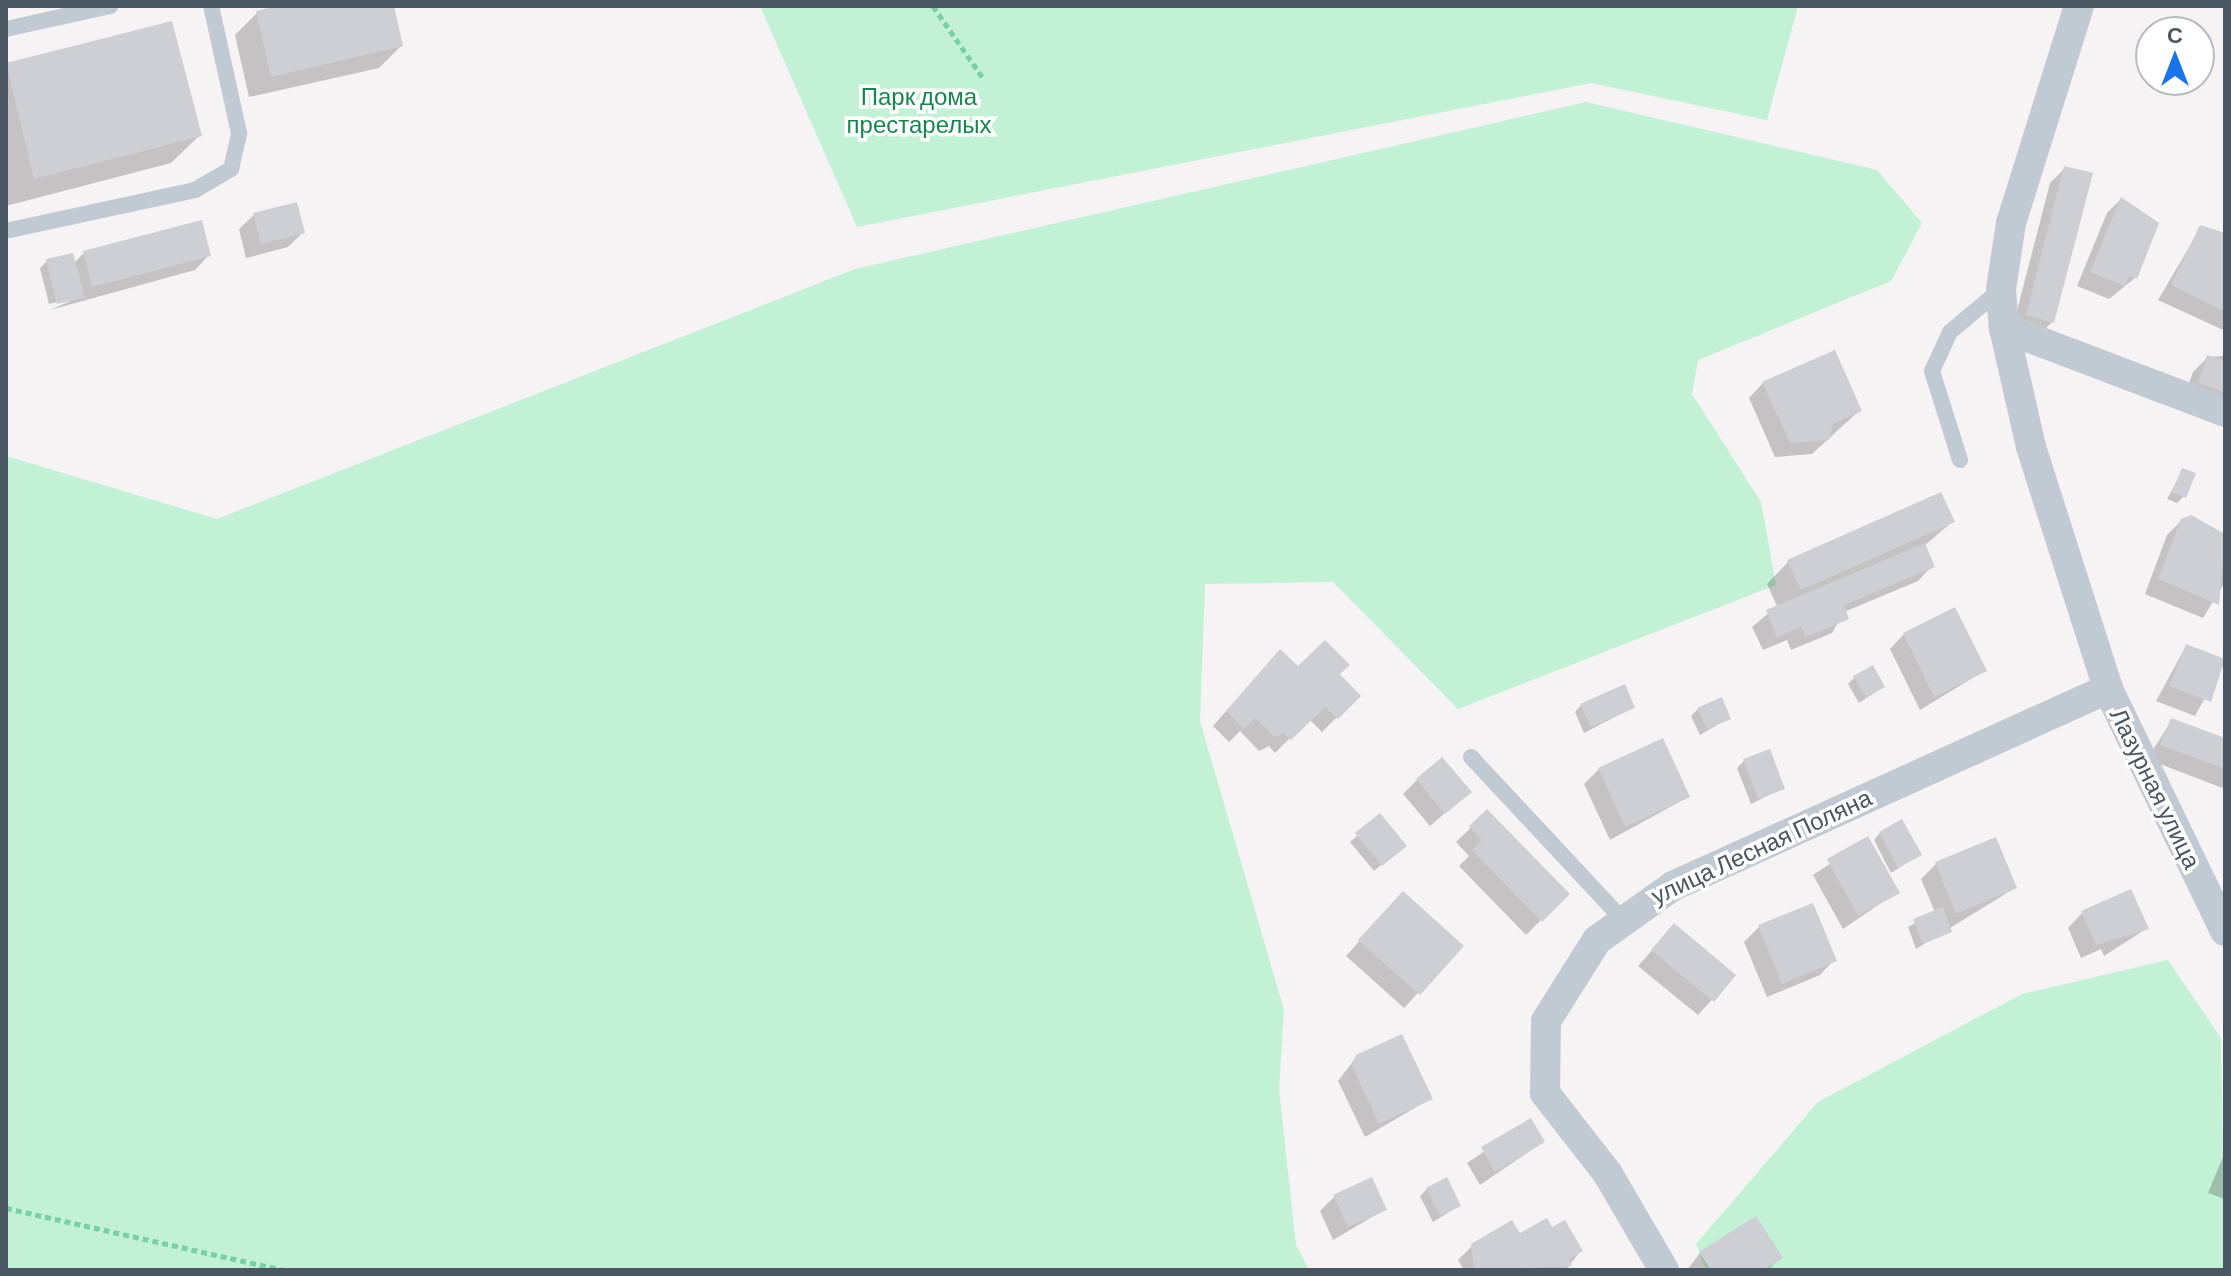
<!DOCTYPE html>
<html>
<head>
<meta charset="utf-8">
<style>
  body { margin:0 }
  #map { position:relative; width:2231px; height:1276px; overflow:hidden; background:#f5f3f3; font-family:Barlow,sans-serif }
  div>[style] { position:absolute }
  .green>* { inset:0; background:#c3f1d5 }
  .shadow>* { inset:0; background:#0003 }
  .building>* { inset:0; background:#cdcfd5 }
  .path>* { height:5px; margin-top:-2.5px; transform-origin:0; background:repeating-linear-gradient(90deg,#7ad0a6 0 6px,transparent 0 10px) }
  .lane>* { height:16px; margin:-8px; padding:0 8px; transform-origin:8px; border-radius:8px; background:#c1cad2 }
  .street>* { height:30px; margin:-15px; padding:0 15px; transform-origin:15px; border-radius:15px; background:#c1cad2 }
  span { translate:-50% -50%; white-space:nowrap; text-align:center; line-height:1.15; -webkit-text-stroke:7px #fff; paint-order:stroke }
  .park-label { font-size:24px; color:#17864f }
  .street-label { font-size:24px; color:#4a5661 }
  .frame { position:absolute; inset:0; border:8px solid #4a5661; pointer-events:none }
  .north { position:absolute; left:2135px; top:16px; width:80px; height:80px; box-sizing:border-box; background:#fff; border:2px solid #b7bbc0; border-radius:50%; rotate:0deg; font-size:22px; font-weight:700; line-height:32px; text-align:center; color:#4a5661 }
  .north::after { content:''; display:block; margin:auto; width:28px; height:36px; background:#1a73e8; clip-path:polygon(50% 0,100% 100%,50% 72%,0 100%) }
</style>
</head>
<body>
<div id="map">
  <div class="green">
    <i style="clip-path:polygon(760px 6px,1798px 6px,1767px 120px,1591px 83px,857px 227px)"></i>
    <i style="clip-path:polygon(1586px 102px,1877px 170px,1922px 223px,1891px 281px,1698px 360px,1692px 394px,1761px 502px,1776px 585px,1458px 709px,1333px 582px,1205px 584px,1200px 721px,1284px 1010px,1279px 1089px,1296px 1245px,1309px 1270px,6px 1270px,6px 456px,217px 519px,855px 269px)"></i>
    <i style="clip-path:polygon(2168px 960px,2221px 1038px,2225px 1270px,1706px 1270px,1696px 1244px,1818px 1102px,2022px 994px)"></i>
  </div>
  <div class="shadow">
    <i style="clip-path:polygon(286px 6px,392px 6px,401px 46px,379px 68px,249px 97px,235px 35px,257px 13px)"></i>
    <i style="clip-path:polygon(171px 23px,200px 135px,171px 163px,6px 206px,6px 65px)"></i>
    <i style="clip-path:polygon(2064px 169px,2052px 322px,2038px 336px,2012px 330px,2050px 183px)"></i>
    <i style="clip-path:polygon(2121px 199px,2135px 278px,2109px 299px,2077px 286px,2107px 213px)"></i>
    <i style="clip-path:polygon(254px 215px,302px 233px,288px 247px,246px 258px,239px 229px)"></i>
    <i style="clip-path:polygon(2201px 227px,2225px 235px,2223px 330px,2158px 300px)"></i>
    <i style="clip-path:polygon(84px 253px,209px 255px,195px 270px,50px 310px,77px 298px,49px 304px,40px 268px,47px 261px,74px 263px)"></i>
    <i style="clip-path:polygon(2225px 356px,2225px 411px,2184px 397px,2193px 372px,2208px 357px)"></i>
    <i style="clip-path:polygon(1763px 383px,1860px 410px,1812px 454px,1775px 457px,1749px 398px)"></i>
    <i style="clip-path:polygon(2183px 470px,2184px 496px,2177px 503px,2167px 499px)"></i>
    <i style="clip-path:polygon(2182px 520px,2225px 535px,2225px 582px,2203px 618px,2145px 594px,2167px 535px)"></i>
    <i style="clip-path:polygon(1952px 522px,1924px 546px,1932px 566px,1918px 581px,1844px 612px,1832px 633px,1791px 650px,1787px 640px,1763px 650px,1752px 627px,1777px 606px,1767px 584px,1788px 562px)"></i>
    <i style="clip-path:polygon(1904px 634px,1984px 671px,1920px 710px,1890px 649px)"></i>
    <i style="clip-path:polygon(2186px 646px,2225px 662px,2195px 716px,2156px 701px)"></i>
    <i style="clip-path:polygon(1266px 666px,1337px 675px,1358px 696px,1322px 732px,1309px 719px,1275px 753px,1269px 746px,1259px 751px,1240px 731px,1229px 742px,1213px 726px)"></i>
    <i style="clip-path:polygon(1855px 677px,1883px 687px,1859px 703px,1848px 684px)"></i>
    <i style="clip-path:polygon(1581px 705px,1632px 708px,1584px 733px,1575px 712px)"></i>
    <i style="clip-path:polygon(1698px 709px,1729px 718px,1700px 735px,1691px 716px)"></i>
    <i style="clip-path:polygon(2172px 720px,2225px 740px,2225px 789px,2147px 759px)"></i>
    <i style="clip-path:polygon(1744px 761px,1783px 788px,1751px 804px,1737px 768px)"></i>
    <i style="clip-path:polygon(1599px 769px,1688px 797px,1610px 840px,1584px 784px)"></i>
    <i style="clip-path:polygon(1417px 780px,1469px 792px,1430px 826px,1403px 794px)"></i>
    <i style="clip-path:polygon(1487px 812px,1567px 894px,1526px 935px,1459px 866px,1469px 856px,1456px 842px)"></i>
    <i style="clip-path:polygon(1380px 816px,1397px 852px,1374px 871px,1350px 842px)"></i>
    <i style="clip-path:polygon(1880px 833px,1919px 855px,1891px 873px,1874px 840px)"></i>
    <i style="clip-path:polygon(1868px 839px,1897px 892px,1843px 929px,1813px 875px)"></i>
    <i style="clip-path:polygon(1995px 839px,2015px 888px,1916px 949px,1908px 927px,1935px 912px,1921px 879px,1936px 864px)"></i>
    <i style="clip-path:polygon(1812px 905px,1834px 960px,1820px 975px,1767px 997px,1744px 942px,1759px 927px)"></i>
    <i style="clip-path:polygon(1389px 908px,1461px 946px,1404px 1008px,1346px 956px)"></i>
    <i style="clip-path:polygon(2082px 913px,2146px 929px,2104px 956px,2101px 949px,2081px 958px,2068px 928px)"></i>
    <i style="clip-path:polygon(1674px 926px,1734px 975px,1698px 1015px,1638px 966px)"></i>
    <i style="clip-path:polygon(1357px 1056px,1430px 1099px,1365px 1137px,1338px 1081px)"></i>
    <i style="clip-path:polygon(1530px 1121px,1543px 1142px,1480px 1185px,1467px 1163px)"></i>
    <i style="clip-path:polygon(2225px 1152px,2225px 1199px,2208px 1193px)"></i>
    <i style="clip-path:polygon(1427px 1189px,1459px 1206px,1433px 1222px,1420px 1196px)"></i>
    <i style="clip-path:polygon(1334px 1197px,1384px 1210px,1333px 1240px,1320px 1211px)"></i>
    <i style="clip-path:polygon(1552px 1230px,1581px 1250px,1566px 1270px,1464px 1270px,1458px 1260px,1473px 1245px)"></i>
    <i style="clip-path:polygon(1700px 1253px,1781px 1257px,1768px 1270px,1687px 1270px)"></i>
  </div>
  <div class="building">
    <i style="clip-path:polygon(277px 6px,394px 6px,403px 46px,271px 77px,256px 11px)"></i>
    <i style="clip-path:polygon(172px 21px,202px 136px,34px 179px,6px 63px)"></i>
    <i style="clip-path:polygon(2064px 166px,2093px 173px,2054px 323px,2026px 315px)"></i>
    <i style="clip-path:polygon(2121px 197px,2159px 223px,2137px 279px,2129px 276px,2125px 286px,2090px 272px)"></i>
    <i style="clip-path:polygon(297px 202px,305px 233px,261px 244px,253px 213px)"></i>
    <i style="clip-path:polygon(202px 220px,211px 256px,92px 287px,83px 251px)"></i>
    <i style="clip-path:polygon(2200px 225px,2225px 233px,2225px 312px,2171px 285px)"></i>
    <i style="clip-path:polygon(73px 253px,85px 298px,57px 304px,46px 259px)"></i>
    <i style="clip-path:polygon(1835px 350px,1862px 411px,1833px 424px,1829px 440px,1790px 443px,1762px 382px)"></i>
    <i style="clip-path:polygon(2207px 355px,2225px 361px,2225px 392px,2198px 383px)"></i>
    <i style="clip-path:polygon(2182px 468px,2196px 473px,2186px 498px,2172px 492px)"></i>
    <i style="clip-path:polygon(1941px 492px,1955px 522px,1801px 590px,1787px 560px)"></i>
    <i style="clip-path:polygon(2191px 515px,2225px 534px,2219px 605px,2158px 579px,2181px 519px)"></i>
    <i style="clip-path:polygon(1925px 543px,1935px 567px,1844px 605px,1849px 619px,1806px 637px,1801px 627px,1777px 637px,1766px 610px)"></i>
    <i style="clip-path:polygon(1955px 607px,1987px 671px,1934px 697px,1903px 633px)"></i>
    <i style="clip-path:polygon(1325px 640px,1350px 665px,1340px 674px,1361px 696px,1338px 719px,1325px 707px,1291px 740px,1284px 733px,1275px 737px,1255px 718px,1244px 729px,1226px 711px,1280px 649px,1298px 666px)"></i>
    <i style="clip-path:polygon(2186px 644px,2225px 659px,2211px 702px,2169px 686px)"></i>
    <i style="clip-path:polygon(1873px 665px,1885px 687px,1866px 698px,1853px 676px)"></i>
    <i style="clip-path:polygon(1625px 684px,1635px 708px,1591px 727px,1580px 704px)"></i>
    <i style="clip-path:polygon(1722px 697px,1731px 719px,1707px 729px,1697px 708px)"></i>
    <i style="clip-path:polygon(2171px 718px,2225px 738px,2225px 769px,2160px 745px)"></i>
    <i style="clip-path:polygon(1663px 738px,1690px 797px,1625px 827px,1598px 768px)"></i>
    <i style="clip-path:polygon(1770px 749px,1785px 789px,1758px 799px,1743px 759px)"></i>
    <i style="clip-path:polygon(1442px 757px,1472px 792px,1445px 814px,1416px 779px)"></i>
    <i style="clip-path:polygon(1487px 809px,1570px 894px,1542px 922px,1472px 850px,1482px 840px,1469px 826px)"></i>
    <i style="clip-path:polygon(1380px 813px,1407px 846px,1382px 866px,1355px 833px)"></i>
    <i style="clip-path:polygon(1902px 819px,1922px 855px,1898px 868px,1879px 832px)"></i>
    <i style="clip-path:polygon(1868px 836px,1900px 893px,1858px 916px,1827px 859px)"></i>
    <i style="clip-path:polygon(1996px 837px,2017px 888px,1956px 914px,1935px 862px)"></i>
    <i style="clip-path:polygon(2131px 889px,2149px 929px,2096px 945px,2081px 911px)"></i>
    <i style="clip-path:polygon(1403px 891px,1464px 946px,1420px 995px,1358px 940px)"></i>
    <i style="clip-path:polygon(1813px 903px,1837px 961px,1782px 984px,1758px 925px)"></i>
    <i style="clip-path:polygon(1943px 907px,1952px 932px,1923px 944px,1913px 919px)"></i>
    <i style="clip-path:polygon(1674px 923px,1736px 975px,1714px 1002px,1651px 950px)"></i>
    <i style="clip-path:polygon(1402px 1034px,1433px 1099px,1379px 1124px,1352px 1066px,1356px 1055px)"></i>
    <i style="clip-path:polygon(1531px 1118px,1545px 1142px,1495px 1172px,1481px 1147px)"></i>
    <i style="clip-path:polygon(1372px 1177px,1387px 1210px,1348px 1227px,1333px 1195px)"></i>
    <i style="clip-path:polygon(1447px 1177px,1461px 1206px,1440px 1216px,1426px 1188px)"></i>
    <i style="clip-path:polygon(1756px 1216px,1783px 1258px,1764px 1270px,1711px 1270px,1699px 1252px)"></i>
    <i style="clip-path:polygon(1547px 1218px,1552px 1227px,1565px 1220px,1583px 1251px,1569px 1259px,1572px 1266px,1474px 1270px,1471px 1244px,1512px 1220px,1520px 1233px)"></i>
  </div>
  <div class="path">
    <i style="left:933px;top:6px;width:88px;rotate:55.2deg"></i>
    <i style="left:6px;top:1208px;width:285px;rotate:12.6deg"></i>
  </div>
  <div class="lane">
    <i style="left:6px;top:29px;width:107px;rotate:-12.5deg"></i>
    <i style="left:10px;top:230px;width:189px;rotate:-12.2deg"></i>
    <i style="left:195px;top:190px;width:42px;rotate:-30.3deg"></i>
    <i style="left:231px;top:169px;width:37px;rotate:-77deg"></i>
    <i style="left:239px;top:133px;width:130px;rotate:-102.4deg"></i>
    <i style="left:1960px;top:460px;width:93px;rotate:-107.5deg"></i>
    <i style="left:1932px;top:371px;width:43px;rotate:-65.2deg"></i>
    <i style="left:1950px;top:332px;width:67px;rotate:-40.1deg"></i>
    <i style="left:1471px;top:757px;width:220px;rotate:47deg"></i>
  </div>
  <div class="street">
    <i style="left:2079px;top:6px;width:227px;rotate:107.4deg"></i>
    <i style="left:2011px;top:223px;width:67px;rotate:98.6deg"></i>
    <i style="left:2001px;top:289px;width:39px;rotate:86deg"></i>
    <i style="left:2004px;top:328px;width:122px;rotate:77.2deg"></i>
    <i style="left:2031px;top:447px;width:254px;rotate:72.3deg"></i>
    <i style="left:2108px;top:689px;width:269px;rotate:64.2deg"></i>
    <i style="left:2004px;top:328px;width:236px;rotate:20.8deg"></i>
    <i style="left:1664px;top:1270px;width:111px;rotate:-120.3deg"></i>
    <i style="left:1608px;top:1174px;width:103px;rotate:-127.9deg"></i>
    <i style="left:1545px;top:1093px;width:72px;rotate:-89.2deg"></i>
    <i style="left:1546px;top:1021px;width:96px;rotate:-57.8deg"></i>
    <i style="left:1597px;top:940px;width:93px;rotate:-35.4deg"></i>
    <i style="left:1673px;top:886px;width:478px;rotate:-24.4deg"></i>
  </div>
  <div class="park-label">
    <span style="left:919px;top:110px">Парк дома<br>престарелых</span>
  </div>
  <div class="street-label">
    <span style="left:2156px;top:788px;rotate:64deg">Лазурная улица</span>
    <span style="left:1761px;top:846px;rotate:-25deg">улица Лесная Поляна</span>
  </div>
  <div class="frame"></div>
  <div class="north">С</div>
</div>
</body>
</html>
